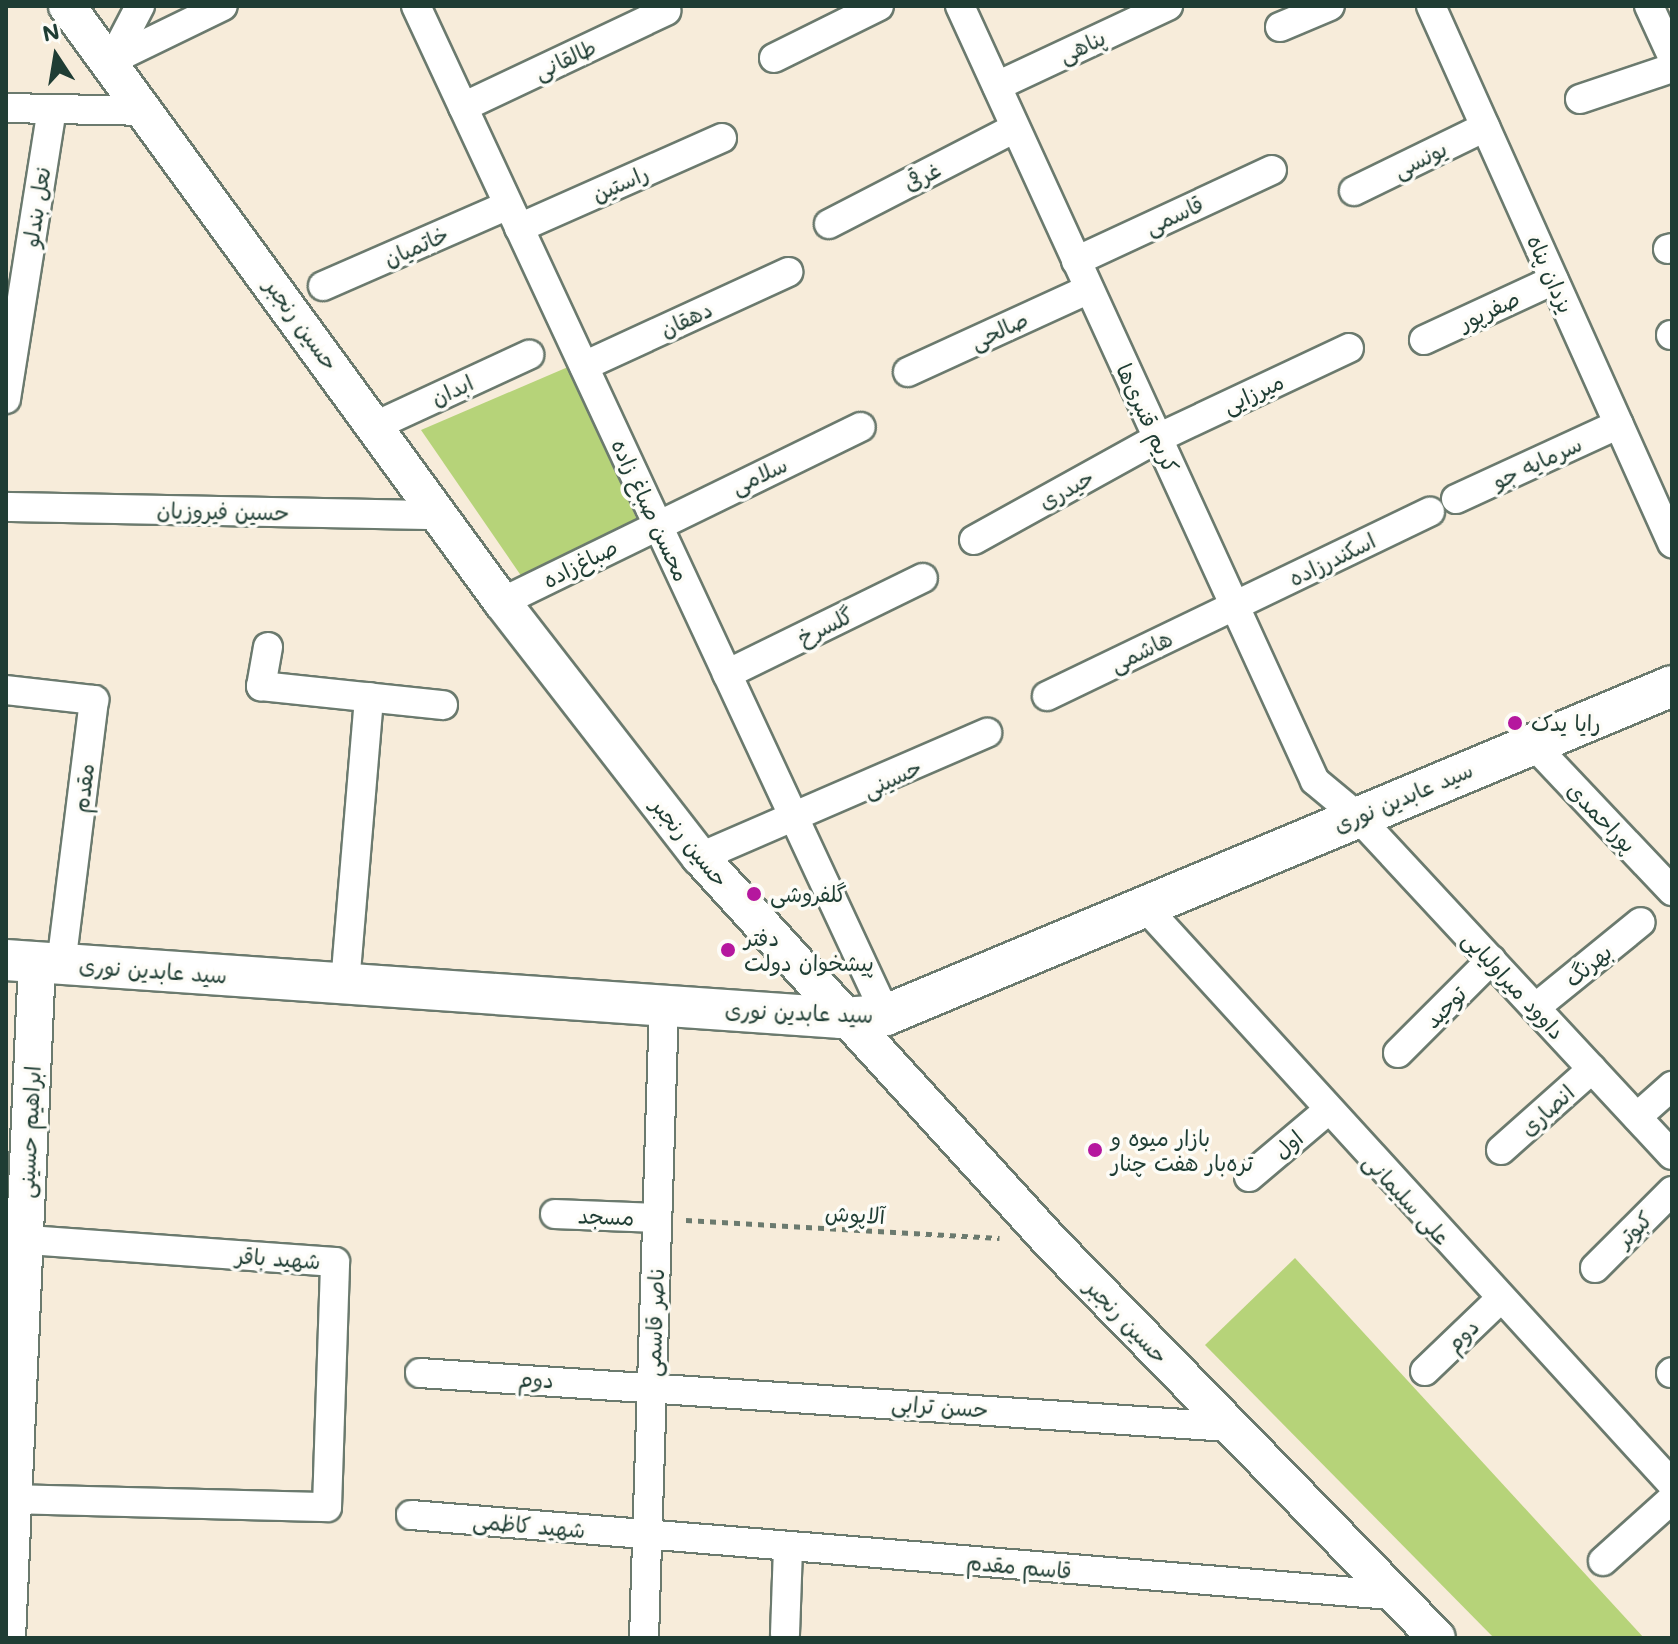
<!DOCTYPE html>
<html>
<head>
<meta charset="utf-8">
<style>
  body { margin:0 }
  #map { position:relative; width:1678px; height:1644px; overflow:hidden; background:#f7ecda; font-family:Mali,"Playpen Sans Arabic",sans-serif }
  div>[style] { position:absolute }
  .green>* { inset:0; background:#b6d379 }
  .path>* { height:5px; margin-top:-2.5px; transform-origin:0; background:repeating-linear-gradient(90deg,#6b7a6e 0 6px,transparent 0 12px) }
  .roads { filter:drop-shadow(2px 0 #6b7a6e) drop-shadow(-2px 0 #6b7a6e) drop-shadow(0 2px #6b7a6e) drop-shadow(0 -2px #6b7a6e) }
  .minor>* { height:28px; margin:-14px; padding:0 14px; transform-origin:14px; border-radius:14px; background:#fff }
  .tertiary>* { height:36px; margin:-18px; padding:0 18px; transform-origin:18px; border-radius:18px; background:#fff }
  .secondary>* { height:40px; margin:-20px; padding:0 20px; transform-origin:20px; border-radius:20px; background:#fff }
  .dots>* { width:22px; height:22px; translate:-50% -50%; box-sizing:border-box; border:4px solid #fdfcf7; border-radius:50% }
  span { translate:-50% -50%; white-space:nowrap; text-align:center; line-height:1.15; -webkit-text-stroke:7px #fdfcf7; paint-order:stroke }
  .street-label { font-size:22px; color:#1f3d34 }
  .poi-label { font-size:22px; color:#1f3d34 }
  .left { translate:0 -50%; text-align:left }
  .frame { position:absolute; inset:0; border:8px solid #1f3d34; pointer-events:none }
  .north { position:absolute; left:16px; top:16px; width:80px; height:80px; -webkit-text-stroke:6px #fdfcf7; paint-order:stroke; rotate:348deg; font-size:22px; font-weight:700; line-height:32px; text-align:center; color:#1f3d34 }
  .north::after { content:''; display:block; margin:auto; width:28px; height:36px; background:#1f3d34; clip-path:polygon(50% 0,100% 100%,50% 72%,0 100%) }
</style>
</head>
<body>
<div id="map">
  <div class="green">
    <i style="clip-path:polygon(568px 367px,639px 524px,524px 580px,421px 430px)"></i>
    <i style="clip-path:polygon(1295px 1258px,1644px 1638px,1494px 1638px,1205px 1345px)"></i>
  </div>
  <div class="path">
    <i style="left:686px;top:1220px;width:314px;rotate:3.3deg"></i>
  </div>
  <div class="roads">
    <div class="minor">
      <i style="left:416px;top:6px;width:1113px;rotate:65.02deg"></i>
      <i style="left:960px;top:6px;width:852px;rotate:65.39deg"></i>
      <i style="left:1315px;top:781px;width:53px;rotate:39.7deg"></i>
      <i style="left:1356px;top:815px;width:464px;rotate:47.1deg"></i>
      <i style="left:1431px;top:6px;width:589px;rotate:65.83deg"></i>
      <i style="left:1649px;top:6px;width:55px;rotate:65.3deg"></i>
      <i style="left:1280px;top:27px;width:54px;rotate:-22.8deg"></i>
      <i style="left:774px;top:58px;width:117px;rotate:-26.3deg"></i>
      <i style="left:112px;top:60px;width:123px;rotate:-25.9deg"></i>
      <i style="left:112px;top:60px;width:61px;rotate:-62.6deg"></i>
      <i style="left:997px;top:86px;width:189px;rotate:-25.1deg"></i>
      <i style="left:1580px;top:99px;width:97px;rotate:-18.6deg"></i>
      <i style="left:463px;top:107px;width:225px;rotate:-25.3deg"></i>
      <i style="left:6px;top:108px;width:142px;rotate:1.2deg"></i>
      <i style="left:1354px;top:191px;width:146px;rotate:-26deg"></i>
      <i style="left:829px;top:224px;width:209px;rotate:-27.3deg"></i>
      <i style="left:519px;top:228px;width:222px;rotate:-23.9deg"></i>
      <i style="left:1668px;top:249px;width:4px;rotate:-14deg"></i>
      <i style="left:1076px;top:261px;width:216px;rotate:-24.9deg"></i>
      <i style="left:323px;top:286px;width:202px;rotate:-23.6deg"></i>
      <i style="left:1671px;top:335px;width:1px"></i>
      <i style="left:1424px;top:340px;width:143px;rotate:-24.8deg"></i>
      <i style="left:584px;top:366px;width:225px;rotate:-24.7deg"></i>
      <i style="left:908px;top:372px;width:199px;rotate:-24.6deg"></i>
      <i style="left:6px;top:399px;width:293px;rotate:-81deg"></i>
      <i style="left:375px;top:426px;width:170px;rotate:-24.8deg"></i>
      <i style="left:1456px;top:499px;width:179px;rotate:-24.7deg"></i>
      <i style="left:6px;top:507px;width:433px;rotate:1.1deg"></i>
      <i style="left:974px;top:540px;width:210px;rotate:-29deg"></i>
      <i style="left:1158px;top:438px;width:211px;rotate:-25.2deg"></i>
      <i style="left:502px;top:602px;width:399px;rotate:-26deg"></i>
      <i style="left:268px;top:647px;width:40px;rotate:100deg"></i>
      <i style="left:261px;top:686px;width:183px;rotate:6deg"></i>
      <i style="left:727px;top:674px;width:218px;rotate:-26.1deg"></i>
      <i style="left:6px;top:690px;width:89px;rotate:6.5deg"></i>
      <i style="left:94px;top:700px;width:266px;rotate:97.1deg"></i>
      <i style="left:1047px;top:696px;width:425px;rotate:-25.7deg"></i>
      <i style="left:1532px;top:743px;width:204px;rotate:46.6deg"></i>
      <i style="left:700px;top:857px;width:313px;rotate:-23.4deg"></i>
      <i style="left:1147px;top:909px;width:779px;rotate:47.6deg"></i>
      <i style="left:345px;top:984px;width:288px;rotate:-85.2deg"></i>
      <i style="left:1535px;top:1008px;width:136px;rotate:-39.1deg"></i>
      <i style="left:1398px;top:1053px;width:132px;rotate:-45deg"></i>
      <i style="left:1637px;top:1117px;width:47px;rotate:-41.5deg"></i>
      <i style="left:1501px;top:1150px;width:122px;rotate:-41.7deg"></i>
      <i style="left:1249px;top:1177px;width:102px;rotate:-40.2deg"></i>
      <i style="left:555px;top:1214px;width:102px;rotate:2.2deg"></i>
      <i style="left:1595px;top:1268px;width:109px;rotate:-45deg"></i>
      <i style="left:1425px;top:1371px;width:104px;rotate:-43.8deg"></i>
      <i style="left:420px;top:1373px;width:811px;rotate:3.82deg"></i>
      <i style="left:1671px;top:1373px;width:1px;rotate:-45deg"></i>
      <i style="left:13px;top:1499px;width:314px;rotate:1.5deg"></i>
      <i style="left:327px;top:1507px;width:245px;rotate:-88.1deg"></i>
      <i style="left:335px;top:1262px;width:311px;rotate:-175.9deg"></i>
      <i style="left:411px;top:1515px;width:982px;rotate:4.67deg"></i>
      <i style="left:1603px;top:1561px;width:93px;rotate:-41.9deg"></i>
      <i style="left:785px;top:1634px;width:87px;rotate:-88deg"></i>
      <i style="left:644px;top:1638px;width:632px;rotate:-88.19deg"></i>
    </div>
    <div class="tertiary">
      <i style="left:67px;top:6px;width:738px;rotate:53.88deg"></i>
      <i style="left:502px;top:602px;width:323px;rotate:52.2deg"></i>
      <i style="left:700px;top:857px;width:520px;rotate:47.65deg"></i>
      <i style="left:1050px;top:1241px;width:554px;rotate:45.73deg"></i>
      <i style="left:7px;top:1638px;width:677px;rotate:-87.46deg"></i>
    </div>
    <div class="secondary">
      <i style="left:6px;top:960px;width:837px;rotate:3.97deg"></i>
      <i style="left:841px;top:1018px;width:45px;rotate:-3.8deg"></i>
      <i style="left:886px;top:1015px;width:852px;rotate:-22.71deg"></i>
    </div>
  </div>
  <div class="dots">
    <i style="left:1515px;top:723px;background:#b5179e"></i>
    <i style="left:754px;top:894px;background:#b5179e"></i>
    <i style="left:728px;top:950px;background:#b5179e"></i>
    <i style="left:1095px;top:1150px;background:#b5179e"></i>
  </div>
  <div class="street-label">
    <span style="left:1082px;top:46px;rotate:-25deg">پناهی</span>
    <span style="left:565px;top:59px;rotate:-25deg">طالقانی</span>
    <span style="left:1420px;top:159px;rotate:-26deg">یونسی</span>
    <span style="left:922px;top:176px;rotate:-27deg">غرقی</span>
    <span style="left:620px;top:183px;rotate:-24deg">راستین</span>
    <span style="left:36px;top:207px;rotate:-81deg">نعل بندلو</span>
    <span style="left:1174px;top:215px;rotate:-25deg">قاسمی</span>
    <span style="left:416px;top:246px;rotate:-24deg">خاتمیان</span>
    <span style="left:1551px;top:274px;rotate:66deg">یزدان پناه</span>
    <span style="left:1489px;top:310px;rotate:-25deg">صفرپور</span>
    <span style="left:686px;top:319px;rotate:-25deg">دهقان</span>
    <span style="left:302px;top:324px;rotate:54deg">حسین رنجبر</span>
    <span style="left:999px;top:330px;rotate:-25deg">صالحی</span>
    <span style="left:452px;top:390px;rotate:-25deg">ابدان</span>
    <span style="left:1253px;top:393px;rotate:-25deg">میرزایی</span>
    <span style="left:1148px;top:418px;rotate:65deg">کریم قنبری‌ها</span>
    <span style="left:1537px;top:462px;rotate:-25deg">سرمایه جو</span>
    <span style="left:759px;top:475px;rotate:-25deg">سلامی</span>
    <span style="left:1066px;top:489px;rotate:-29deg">حیدری</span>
    <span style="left:651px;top:510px;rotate:65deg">محسن صباغ زاده</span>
    <span style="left:223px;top:511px;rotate:1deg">حسین فیروزیان</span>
    <span style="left:1332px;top:559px;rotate:-26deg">اسکندرزاده</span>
    <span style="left:580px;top:563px;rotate:-27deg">صباغ‌زاده</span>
    <span style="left:825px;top:626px;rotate:-26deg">گلسرخ</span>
    <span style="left:1141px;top:651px;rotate:-26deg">هاشمی</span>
    <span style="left:892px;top:778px;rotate:-25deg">حسینی</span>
    <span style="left:83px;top:788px;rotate:-83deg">مقدم</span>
    <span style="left:1403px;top:797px;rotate:-23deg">سید عابدین نوری</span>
    <span style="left:1602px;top:817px;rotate:46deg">پوراحمدی</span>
    <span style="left:690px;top:842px;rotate:51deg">حسین رنجبر</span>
    <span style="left:1588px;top:965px;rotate:-39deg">بهرنگ</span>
    <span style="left:153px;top:970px;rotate:4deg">سید عابدین نوری</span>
    <span style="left:1514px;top:985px;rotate:47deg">داوود میراولیایی</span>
    <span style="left:1445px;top:1007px;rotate:-45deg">توحید</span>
    <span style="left:799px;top:1012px;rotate:2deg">سید عابدین نوری</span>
    <span style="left:1547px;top:1110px;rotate:-42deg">انصاری</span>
    <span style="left:29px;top:1132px;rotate:-87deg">ابراهیم حسینی</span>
    <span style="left:1288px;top:1144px;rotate:-40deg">اول</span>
    <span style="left:1407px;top:1199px;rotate:47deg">علی سلیمانی</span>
    <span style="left:855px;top:1214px;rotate:3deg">آلاپوش</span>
    <span style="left:606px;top:1216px;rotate:2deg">مسجد</span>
    <span style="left:1634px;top:1229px;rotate:-45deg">کبوتر</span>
    <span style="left:278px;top:1258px;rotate:4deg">شهید باقر</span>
    <span style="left:1127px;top:1321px;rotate:46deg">حسین رنجبر</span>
    <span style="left:654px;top:1322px;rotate:-88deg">ناصر قاسمی</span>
    <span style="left:1462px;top:1335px;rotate:-44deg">دوم</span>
    <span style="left:536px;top:1379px;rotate:3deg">دوم</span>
    <span style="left:940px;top:1406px;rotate:4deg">حسن ترابی</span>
    <span style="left:529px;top:1525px;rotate:5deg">شهید کاظمی</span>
    <span style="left:1019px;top:1566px;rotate:5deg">قاسم مقدم</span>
  </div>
  <div class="poi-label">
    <span class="left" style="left:1531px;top:723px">رایا یدک</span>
    <span class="left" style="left:770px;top:894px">گلفروشی</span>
    <span class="left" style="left:744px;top:950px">دفتر<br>پیشخوان دولت</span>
    <span class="left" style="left:1111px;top:1150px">بازار میوه و<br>تره‌بار هفت چنار</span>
  </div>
  <div class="frame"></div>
  <div class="north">N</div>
</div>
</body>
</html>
